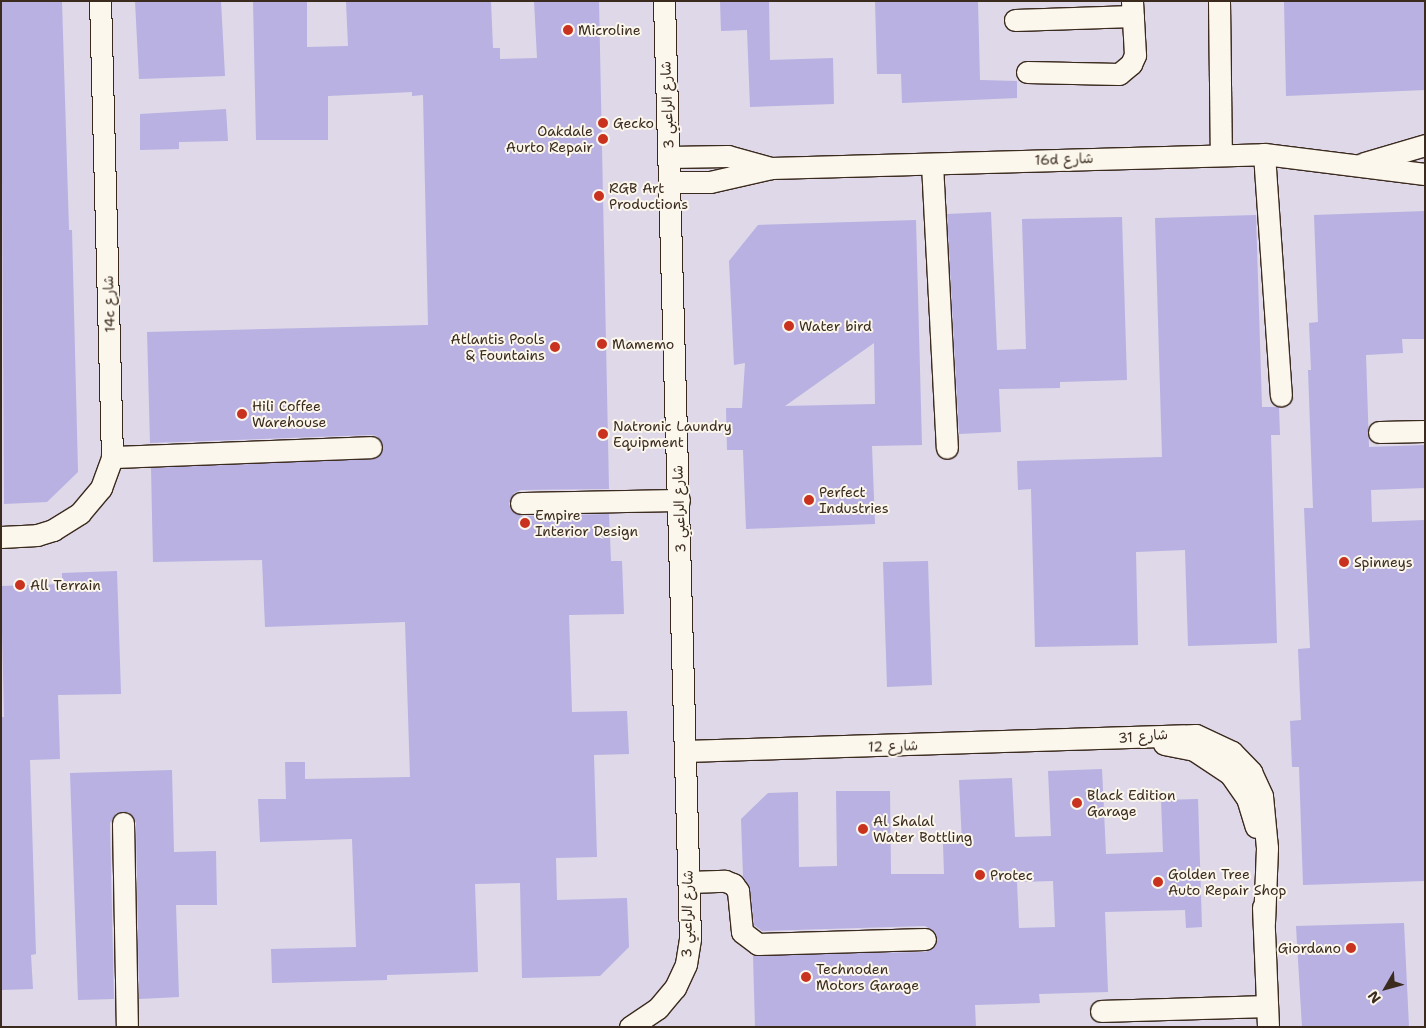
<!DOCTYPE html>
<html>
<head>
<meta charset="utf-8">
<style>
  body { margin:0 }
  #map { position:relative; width:1426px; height:1028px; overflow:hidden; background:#eee9ea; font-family:"Shantell Sans","Playpen Sans Arabic",sans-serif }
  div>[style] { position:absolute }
  .built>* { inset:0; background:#ded8e8 }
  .building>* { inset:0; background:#b8b1e2 }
  .roads { filter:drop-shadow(1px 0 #3b2a1e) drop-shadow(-1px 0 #3b2a1e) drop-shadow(0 1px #3b2a1e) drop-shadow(0 -1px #3b2a1e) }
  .minor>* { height:21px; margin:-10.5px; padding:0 10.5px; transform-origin:10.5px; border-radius:10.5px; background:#fbf7ec }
  .dots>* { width:14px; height:14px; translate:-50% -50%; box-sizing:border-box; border:2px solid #fbf7ec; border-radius:50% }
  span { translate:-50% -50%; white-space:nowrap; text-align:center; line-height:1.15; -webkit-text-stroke:4px #fbf7ec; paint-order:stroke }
  .poi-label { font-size:14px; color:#3b2a1e }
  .left { translate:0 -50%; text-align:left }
  .right { translate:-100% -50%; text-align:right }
  .street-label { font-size:14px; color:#3b2a1e }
  .frame { position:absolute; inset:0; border:2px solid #3b2a1e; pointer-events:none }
  .north { position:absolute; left:1361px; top:963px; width:50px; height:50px; -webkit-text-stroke:4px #fbf7ec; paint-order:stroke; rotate:232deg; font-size:14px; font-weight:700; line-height:20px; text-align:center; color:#3b2a1e }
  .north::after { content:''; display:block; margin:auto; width:18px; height:22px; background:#3b2a1e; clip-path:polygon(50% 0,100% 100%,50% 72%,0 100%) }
</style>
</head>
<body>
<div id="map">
  <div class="built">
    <i style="clip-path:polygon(1px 1px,1425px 1px,1425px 1027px,1px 1027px)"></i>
  </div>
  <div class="building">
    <i style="clip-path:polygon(1px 1px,62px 1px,69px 230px,72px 230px,78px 472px,47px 502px,4px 504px)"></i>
    <i style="clip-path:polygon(135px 1px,221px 1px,225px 76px,139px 79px)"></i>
    <i style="clip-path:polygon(253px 1px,307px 1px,307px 47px,348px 46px,346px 1px,491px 1px,493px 48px,500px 48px,500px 59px,537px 58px,534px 1px,599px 1px,609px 489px,521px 490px,514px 493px,509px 503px,511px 510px,521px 516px,609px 514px,611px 561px,622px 561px,624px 614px,569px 615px,572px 712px,627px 711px,629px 754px,594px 755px,597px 857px,556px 858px,557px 900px,627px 898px,629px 947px,600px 976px,522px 978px,520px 883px,475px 884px,478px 972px,387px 975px,387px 980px,272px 983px,271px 949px,356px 947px,352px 839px,260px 842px,258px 799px,286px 799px,285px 762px,305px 762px,305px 779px,410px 777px,405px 622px,265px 627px,262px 560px,153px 562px,151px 468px,371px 459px,382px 453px,383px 446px,377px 436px,371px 435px,150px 443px,147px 332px,428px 325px,423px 95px,412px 96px,412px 92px,328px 96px,328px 140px,256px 140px)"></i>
    <i style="clip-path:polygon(720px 1px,769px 1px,770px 60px,833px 58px,834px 104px,750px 107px,747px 30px,721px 31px)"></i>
    <i style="clip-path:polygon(875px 1px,978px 1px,980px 80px,1017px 81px,1017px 98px,902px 103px,901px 74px,877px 74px)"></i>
    <i style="clip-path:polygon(1284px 1px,1425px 1px,1425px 90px,1286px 96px)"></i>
    <i style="clip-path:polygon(226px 109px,228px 141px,179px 142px,179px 149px,140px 150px,140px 114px)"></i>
    <i style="clip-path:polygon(1425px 211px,1425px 339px,1402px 339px,1403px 353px,1366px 355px,1369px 447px,1425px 445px,1425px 488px,1371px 490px,1372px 522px,1425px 520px,1425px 881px,1303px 885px,1299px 767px,1292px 767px,1290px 721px,1301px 720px,1298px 649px,1310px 648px,1304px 508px,1313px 508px,1308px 370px,1311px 370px,1309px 323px,1318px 322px,1314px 215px)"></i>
    <i style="clip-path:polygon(991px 212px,997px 350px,1026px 349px,1022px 219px,1122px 217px,1127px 380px,1060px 382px,1060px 388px,999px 389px,1001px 432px,959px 434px,947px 214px)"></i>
    <i style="clip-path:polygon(1256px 215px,1262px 407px,1279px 407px,1280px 435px,1271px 435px,1277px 643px,1188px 646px,1185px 550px,1136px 552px,1138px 645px,1035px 647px,1031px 489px,1018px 490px,1017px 461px,1162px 457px,1155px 218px)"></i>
    <i style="clip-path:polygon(evenodd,916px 220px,922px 445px,872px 446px,875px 524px,746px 529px,743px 450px,727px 450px,726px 408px,742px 408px,745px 363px,734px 365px,729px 261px,758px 225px,916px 220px,874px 343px,875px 404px,785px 406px,874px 343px)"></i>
    <i style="clip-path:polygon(928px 561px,932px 685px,887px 687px,883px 562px)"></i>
    <i style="clip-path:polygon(117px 571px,121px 694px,58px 695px,60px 759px,30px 760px,36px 954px,31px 955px,33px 989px,1px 990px,1px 717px,4px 717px,1px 586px,62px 584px,62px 573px)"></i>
    <i style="clip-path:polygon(evenodd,1102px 769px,1106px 854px,1163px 852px,1161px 800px,1198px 799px,1202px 927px,1186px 928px,1185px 910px,1105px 912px,1108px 992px,1039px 994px,1040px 1003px,975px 1005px,976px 1027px,755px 1027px,753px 955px,925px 952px,932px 949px,937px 939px,935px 932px,925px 926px,762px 931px,754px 925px,750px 890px,743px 876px,741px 819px,768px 793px,798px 792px,799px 867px,837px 866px,836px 791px,890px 791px,891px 874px,944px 874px,943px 844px,962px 843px,959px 780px,1012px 778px,1015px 837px,1051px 836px,1048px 771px,1102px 769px,1053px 881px,1055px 927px,1019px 928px,1017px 882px,1053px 881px)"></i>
    <i style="clip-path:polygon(172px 770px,174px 852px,216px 851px,217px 905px,176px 905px,179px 997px,139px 999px,136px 823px,129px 812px,116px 813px,110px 823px,114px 999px,78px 1000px,70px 773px)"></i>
    <i style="clip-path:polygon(1404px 923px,1409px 1027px,1302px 1027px,1296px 926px)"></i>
  </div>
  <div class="roads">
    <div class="minor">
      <i style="left:1219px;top:1px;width:154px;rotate:89.3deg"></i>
      <i style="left:1015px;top:20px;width:118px;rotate:-1.9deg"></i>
      <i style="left:1027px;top:72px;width:92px;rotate:1.2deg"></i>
      <i style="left:1119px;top:74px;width:16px;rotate:-40deg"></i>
      <i style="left:1131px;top:64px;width:10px;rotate:-66deg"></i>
      <i style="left:1135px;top:55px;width:54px;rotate:-93.2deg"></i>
      <i style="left:1264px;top:154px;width:242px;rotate:86deg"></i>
      <i style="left:669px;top:157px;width:59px;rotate:-1deg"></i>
      <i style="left:728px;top:156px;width:45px;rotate:15.6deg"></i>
      <i style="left:1364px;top:163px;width:64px;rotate:-16.4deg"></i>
      <i style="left:932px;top:164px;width:284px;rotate:87deg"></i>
      <i style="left:670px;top:182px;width:40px"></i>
      <i style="left:710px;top:182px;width:63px;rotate:-12.9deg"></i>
      <i style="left:771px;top:168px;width:493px;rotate:-1.6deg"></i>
      <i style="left:1264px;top:154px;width:162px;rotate:7.1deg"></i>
      <i style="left:1379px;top:432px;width:46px;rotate:-1.2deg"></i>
      <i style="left:112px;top:457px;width:259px;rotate:-2.2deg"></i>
      <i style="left:521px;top:503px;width:158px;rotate:-1.1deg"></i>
      <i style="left:1px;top:537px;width:36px;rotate:-3deg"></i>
      <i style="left:37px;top:535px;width:17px;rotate:-17deg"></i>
      <i style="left:53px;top:530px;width:32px;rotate:-32deg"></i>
      <i style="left:80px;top:513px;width:33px;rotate:-50deg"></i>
      <i style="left:101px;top:488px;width:33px;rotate:-70deg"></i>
      <i style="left:112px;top:457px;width:456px;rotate:-91.5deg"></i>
      <i style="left:1164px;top:744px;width:31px;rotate:11deg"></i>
      <i style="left:1194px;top:750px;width:43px;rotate:33.7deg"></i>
      <i style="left:1230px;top:774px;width:29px;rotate:55deg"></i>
      <i style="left:1247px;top:798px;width:30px;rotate:73deg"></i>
      <i style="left:685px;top:751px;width:511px;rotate:-1.79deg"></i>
      <i style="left:1196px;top:735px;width:40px;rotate:25deg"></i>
      <i style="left:1232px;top:752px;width:28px;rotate:46deg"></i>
      <i style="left:1251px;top:772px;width:26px;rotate:65deg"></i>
      <i style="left:1262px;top:796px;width:52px;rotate:84.5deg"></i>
      <i style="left:1267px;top:848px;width:74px;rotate:92.3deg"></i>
      <i style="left:123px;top:823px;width:204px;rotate:88.9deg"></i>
      <i style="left:689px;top:882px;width:36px;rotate:-2deg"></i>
      <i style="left:725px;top:881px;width:9px;rotate:21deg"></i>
      <i style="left:733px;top:884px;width:9px;rotate:54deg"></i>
      <i style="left:738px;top:891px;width:41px;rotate:84.4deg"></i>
      <i style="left:742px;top:932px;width:20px;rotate:37deg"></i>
      <i style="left:758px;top:944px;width:167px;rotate:-1.7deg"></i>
      <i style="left:1263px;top:907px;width:120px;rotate:87.6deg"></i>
      <i style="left:1101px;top:1011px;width:166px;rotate:-1.7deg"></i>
      <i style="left:630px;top:1027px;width:34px;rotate:-34deg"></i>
      <i style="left:658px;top:1008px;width:26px;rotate:-50deg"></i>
      <i style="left:675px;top:988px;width:26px;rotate:-65deg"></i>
      <i style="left:686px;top:964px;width:26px;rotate:-81deg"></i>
      <i style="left:690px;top:938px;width:937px;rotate:-91.59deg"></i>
    </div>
  </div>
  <div class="dots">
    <i style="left:568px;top:30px;background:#c8321e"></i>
    <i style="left:603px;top:123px;background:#c8321e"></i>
    <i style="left:603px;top:139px;background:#c8321e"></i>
    <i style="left:599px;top:196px;background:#c8321e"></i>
    <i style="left:789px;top:326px;background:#c8321e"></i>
    <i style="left:602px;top:344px;background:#c8321e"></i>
    <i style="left:555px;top:347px;background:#c8321e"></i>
    <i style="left:242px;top:414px;background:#c8321e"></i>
    <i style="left:603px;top:434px;background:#c8321e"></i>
    <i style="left:809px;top:500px;background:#c8321e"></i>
    <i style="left:525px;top:523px;background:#c8321e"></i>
    <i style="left:1344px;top:562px;background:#c8321e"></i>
    <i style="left:20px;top:585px;background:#c8321e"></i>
    <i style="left:1077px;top:803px;background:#c8321e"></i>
    <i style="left:863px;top:829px;background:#c8321e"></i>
    <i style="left:980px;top:875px;background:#c8321e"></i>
    <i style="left:1158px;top:882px;background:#c8321e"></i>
    <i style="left:1351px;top:948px;background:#c8321e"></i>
    <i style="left:806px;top:977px;background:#c8321e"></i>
  </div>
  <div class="poi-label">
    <span class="left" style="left:578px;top:30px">Microline</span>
    <span class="left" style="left:613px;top:123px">Gecko</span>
    <span class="right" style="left:593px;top:139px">Oakdale<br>Aurto Repair</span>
    <span class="left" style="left:609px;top:196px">RGB Art<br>Productions</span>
    <span class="left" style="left:799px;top:326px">Water bird</span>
    <span class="right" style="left:545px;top:347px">Atlantis Pools<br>&amp; Fountains</span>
    <span class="left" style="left:612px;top:344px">Mamemo</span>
    <span class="left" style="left:252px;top:414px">Hili Coffee<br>Warehouse</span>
    <span class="left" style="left:613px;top:434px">Natronic Laundry<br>Equipment</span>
    <span class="left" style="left:819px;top:500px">Perfect<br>Industries</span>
    <span class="left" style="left:535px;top:523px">Empire<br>Interior Design</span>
    <span class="left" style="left:1354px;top:562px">Spinneys</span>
    <span class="left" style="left:30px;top:585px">All Terrain</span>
    <span class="left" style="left:1087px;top:803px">Black Edition<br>Garage</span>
    <span class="left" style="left:873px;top:829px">Al Shalal<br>Water Bottling</span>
    <span class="left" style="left:1168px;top:882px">Golden Tree<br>Auto Repair Shop</span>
    <span class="left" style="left:990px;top:875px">Protec</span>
    <span class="right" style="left:1341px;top:948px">Giordano</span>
    <span class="left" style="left:816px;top:977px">Technoden<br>Motors Garage</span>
  </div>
  <div class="street-label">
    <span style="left:667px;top:105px;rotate:-92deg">شارع الراعبي 3</span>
    <span style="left:1064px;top:159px;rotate:-2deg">16d شارع</span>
    <span style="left:109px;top:304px;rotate:-92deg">14c شارع</span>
    <span style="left:679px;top:509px;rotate:-92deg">شارع الراعبي 3</span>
    <span style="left:1143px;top:736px;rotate:-5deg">شارع 31</span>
    <span style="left:893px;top:746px;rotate:-2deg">شارع 12</span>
    <span style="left:687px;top:914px;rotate:-89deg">شارع الراعبي 3</span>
  </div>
  <div class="frame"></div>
  <div class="north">N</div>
</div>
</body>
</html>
